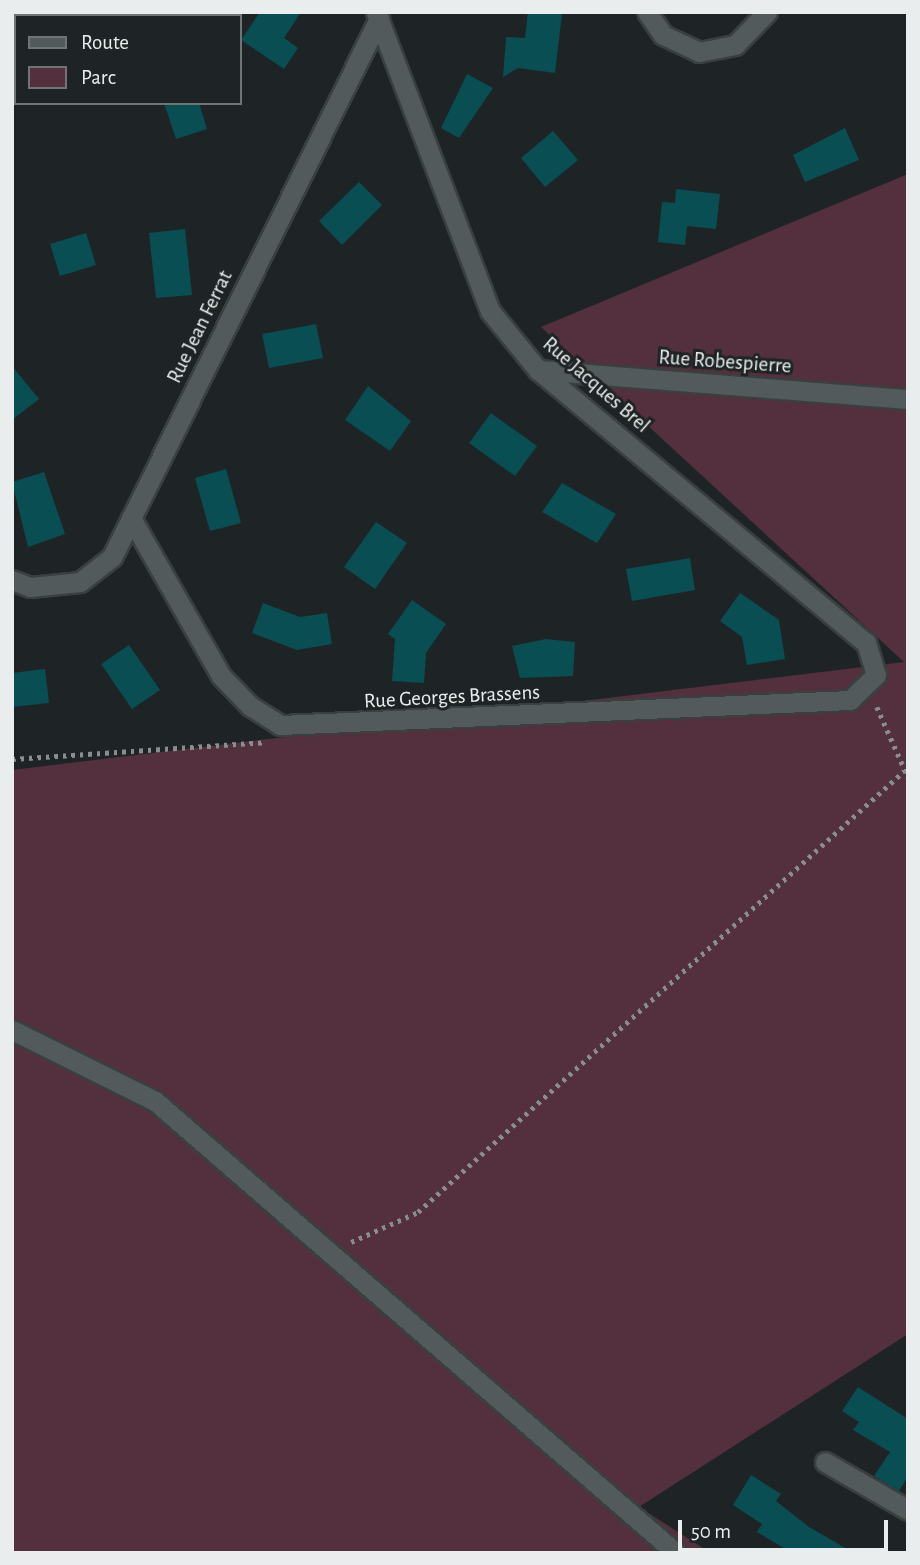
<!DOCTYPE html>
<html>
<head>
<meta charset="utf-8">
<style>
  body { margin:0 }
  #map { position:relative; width:920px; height:1565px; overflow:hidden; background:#1e2425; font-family:"Alegreya Sans",sans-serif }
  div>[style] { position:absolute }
  .green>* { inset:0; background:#542f3e }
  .building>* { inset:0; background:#084e53 }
  .path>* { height:4.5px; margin-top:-2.25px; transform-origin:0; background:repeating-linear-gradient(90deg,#888d8e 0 3.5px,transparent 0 8.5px) }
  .roads { filter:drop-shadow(2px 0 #3a3f3f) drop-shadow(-2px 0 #3a3f3f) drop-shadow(0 2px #3a3f3f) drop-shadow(0 -2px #3a3f3f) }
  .minor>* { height:19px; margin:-9.5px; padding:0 9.5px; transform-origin:9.5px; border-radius:9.5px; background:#535a5b }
  .tertiary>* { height:19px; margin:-9.5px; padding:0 9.5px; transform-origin:9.5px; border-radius:9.5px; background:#535a5b }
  span { translate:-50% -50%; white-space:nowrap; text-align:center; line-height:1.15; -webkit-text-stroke:6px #1e2425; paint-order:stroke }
  .street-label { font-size:21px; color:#e9eded }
  .frame { position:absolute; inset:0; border:14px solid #e9eded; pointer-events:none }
  .legend { position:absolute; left:14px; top:14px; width:228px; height:91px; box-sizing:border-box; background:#1e2425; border:2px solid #6f7475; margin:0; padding:9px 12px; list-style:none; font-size:21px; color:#e9eded }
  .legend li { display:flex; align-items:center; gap:14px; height:35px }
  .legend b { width:35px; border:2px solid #6f7475 }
  .scale { position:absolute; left:678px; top:1520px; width:210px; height:32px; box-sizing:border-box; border:4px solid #e9eded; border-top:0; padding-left:9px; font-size:21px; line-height:24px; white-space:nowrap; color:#e9eded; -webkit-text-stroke:5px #1e2425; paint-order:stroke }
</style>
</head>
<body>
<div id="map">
  <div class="green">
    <i style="clip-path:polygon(908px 174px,908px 1334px,639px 1507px,711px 1553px,12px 1553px,12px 770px,904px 662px,541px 327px)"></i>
  </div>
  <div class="building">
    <i style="clip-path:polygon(260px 12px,301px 12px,284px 38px,298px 48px,284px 69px,241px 40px)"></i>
    <i style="clip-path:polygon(528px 12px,562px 14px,555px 73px,518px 68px,503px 77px,506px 37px,525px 38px)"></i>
    <i style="clip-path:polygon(467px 74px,493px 88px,459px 138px,441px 128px)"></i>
    <i style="clip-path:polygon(164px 103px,199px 103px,207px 129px,176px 139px)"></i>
    <i style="clip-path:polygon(845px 128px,859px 160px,805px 182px,793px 155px)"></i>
    <i style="clip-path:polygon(553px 131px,578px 160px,545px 187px,521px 158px)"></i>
    <i style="clip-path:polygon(359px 182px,382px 205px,342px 245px,319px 221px)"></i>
    <i style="clip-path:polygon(676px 189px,720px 194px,716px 229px,687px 226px,685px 245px,658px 242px,662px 202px,675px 203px)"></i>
    <i style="clip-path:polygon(185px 229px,192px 295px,156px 298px,149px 233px)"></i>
    <i style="clip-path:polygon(86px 233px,96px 265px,60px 276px,50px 244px)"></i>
    <i style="clip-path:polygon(316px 324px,323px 358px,269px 368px,262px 334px)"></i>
    <i style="clip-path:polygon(12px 366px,39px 399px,12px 420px)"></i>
    <i style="clip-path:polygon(368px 386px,411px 421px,390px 451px,345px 420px)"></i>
    <i style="clip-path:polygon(491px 413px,537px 446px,515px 476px,469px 443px)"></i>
    <i style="clip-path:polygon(226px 469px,241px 523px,210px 531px,195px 478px)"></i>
    <i style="clip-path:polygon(44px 472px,65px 534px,28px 547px,12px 482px)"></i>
    <i style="clip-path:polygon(562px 483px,616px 514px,597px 543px,542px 512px)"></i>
    <i style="clip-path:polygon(376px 522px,407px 543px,375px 589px,344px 567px)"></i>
    <i style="clip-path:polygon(690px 558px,695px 590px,632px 601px,626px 569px)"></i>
    <i style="clip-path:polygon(740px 593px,779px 620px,785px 659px,747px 665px,742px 637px,720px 621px)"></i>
    <i style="clip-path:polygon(412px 600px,446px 624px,426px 653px,424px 683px,392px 681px,395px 639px,388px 634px)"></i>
    <i style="clip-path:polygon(263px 603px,300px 617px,327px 613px,332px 644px,297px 650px,252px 633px)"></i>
    <i style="clip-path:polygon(546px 639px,575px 642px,573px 676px,520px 678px,512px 646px)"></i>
    <i style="clip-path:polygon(129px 645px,160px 690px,132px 709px,101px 664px)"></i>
    <i style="clip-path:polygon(45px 669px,49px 703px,12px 707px,12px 673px)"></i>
    <i style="clip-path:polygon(858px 1387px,908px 1419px,908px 1476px,899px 1491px,874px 1476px,890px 1452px,853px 1430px,859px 1422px,842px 1411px)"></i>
    <i style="clip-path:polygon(751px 1475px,781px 1494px,776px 1501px,809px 1527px,854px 1553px,792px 1553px,757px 1532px,762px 1524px,733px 1505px)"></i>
  </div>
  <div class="path">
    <i style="left:877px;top:707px;width:77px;rotate:66.1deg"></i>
    <i style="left:12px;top:759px;width:254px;rotate:-3.8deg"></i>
    <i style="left:351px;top:1242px;width:73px;rotate:-24.1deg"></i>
    <i style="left:418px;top:1212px;width:656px;rotate:-42.22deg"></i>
  </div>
  <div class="roads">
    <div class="minor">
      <i style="left:647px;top:12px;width:28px;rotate:55deg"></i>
      <i style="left:663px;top:35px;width:40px;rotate:25deg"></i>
      <i style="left:699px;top:52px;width:37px;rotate:-11deg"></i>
      <i style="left:735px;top:45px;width:46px;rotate:-45.9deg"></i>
      <i style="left:538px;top:370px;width:371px;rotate:4.5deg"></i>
      <i style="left:131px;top:518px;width:182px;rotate:60.3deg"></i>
      <i style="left:221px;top:676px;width:42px;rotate:46deg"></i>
      <i style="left:250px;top:706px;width:36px;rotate:32deg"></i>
      <i style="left:280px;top:725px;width:571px;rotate:-2.51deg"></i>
      <i style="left:850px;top:700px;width:36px;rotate:-44deg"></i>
      <i style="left:876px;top:675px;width:34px;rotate:-107deg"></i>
      <i style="left:866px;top:643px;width:427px;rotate:-140.2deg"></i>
      <i style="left:538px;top:370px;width:76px;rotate:-129.1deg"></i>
      <i style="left:490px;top:311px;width:320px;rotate:-110.9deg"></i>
      <i style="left:12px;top:580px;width:19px;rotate:21deg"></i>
      <i style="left:30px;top:587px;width:50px;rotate:-5.7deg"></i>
      <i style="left:80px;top:582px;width:41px;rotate:-38deg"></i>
      <i style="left:112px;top:557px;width:601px;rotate:-63.61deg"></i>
      <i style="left:825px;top:1462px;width:96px;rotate:30deg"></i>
    </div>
    <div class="tertiary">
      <i style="left:12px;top:1030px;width:160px;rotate:26.4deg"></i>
      <i style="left:155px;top:1101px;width:690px;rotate:40.94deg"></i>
    </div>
  </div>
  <div class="street-label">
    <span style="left:200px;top:327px;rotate:-64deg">Rue Jean Ferrat</span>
    <span style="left:725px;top:362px;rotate:4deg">Rue Robespierre</span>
    <span style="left:596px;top:385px;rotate:41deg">Rue Jacques Brel</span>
    <span style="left:452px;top:697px;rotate:-3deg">Rue Georges Brassens</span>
  </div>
  <div class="frame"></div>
  <ul class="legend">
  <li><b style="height:9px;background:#535a5b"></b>Route</li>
  <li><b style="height:19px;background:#542f3e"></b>Parc</li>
  </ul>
  <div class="scale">50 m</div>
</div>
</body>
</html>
